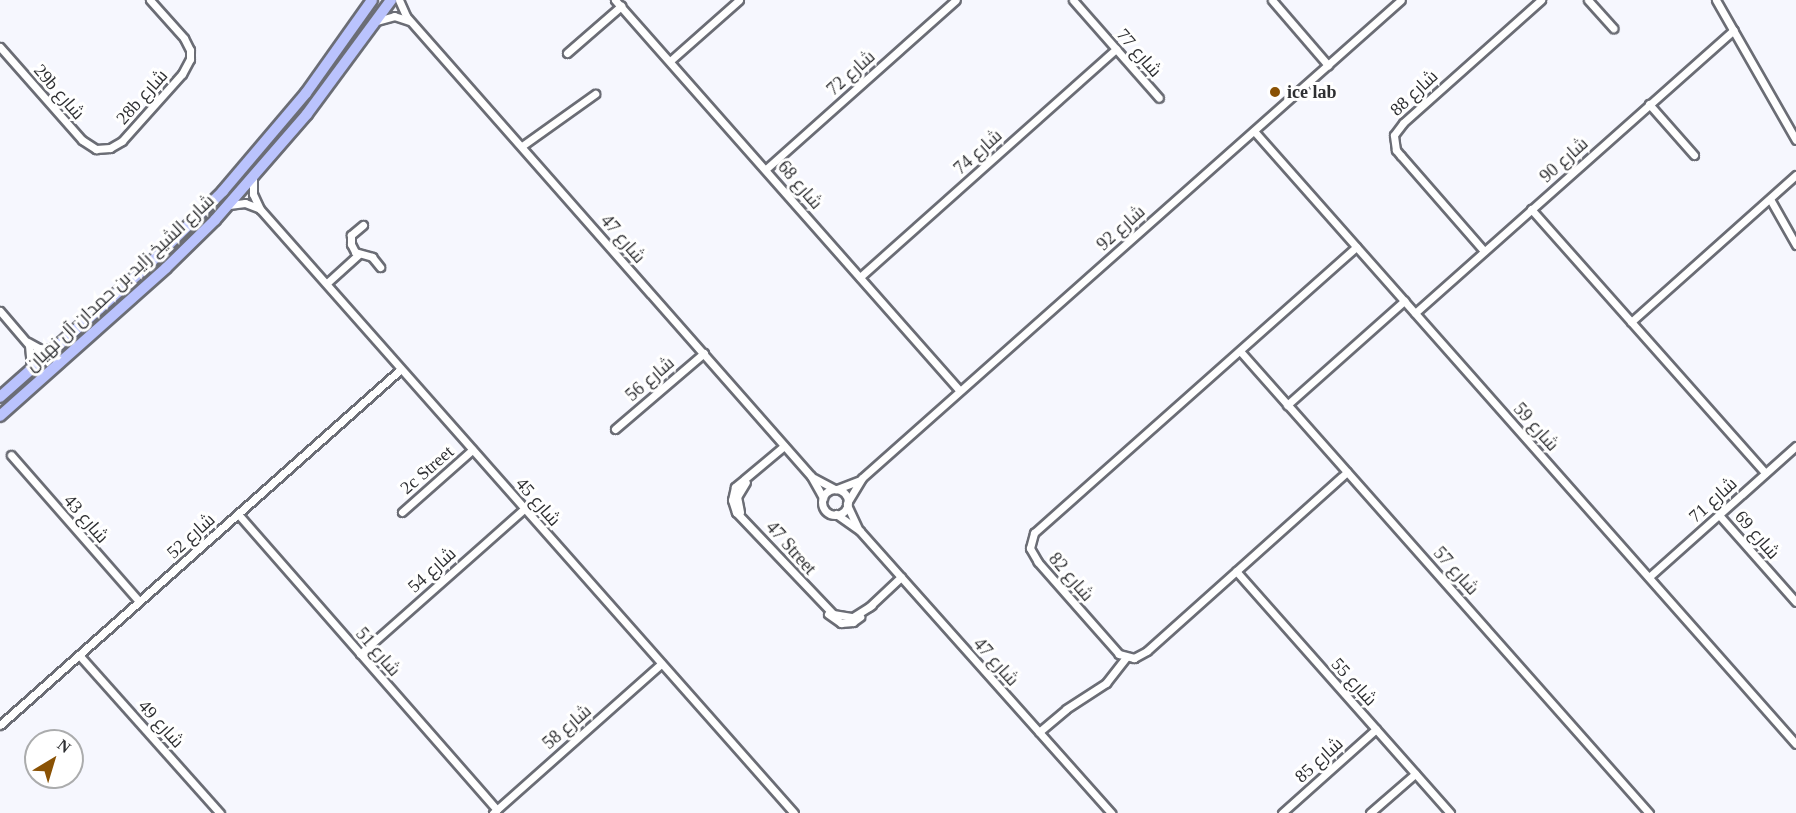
<!DOCTYPE html>
<html>
<head>
<meta charset="utf-8">
<style>
  body { margin:0 }
  #map { position:relative; width:1796px; height:813px; overflow:hidden; background:#f6f7fe; font-family:"Times New Roman",Cairo,serif }
  div>[style] { position:absolute }
  .roads { filter:drop-shadow(2px 0 #6b6d75) drop-shadow(-2px 0 #6b6d75) drop-shadow(0 2px #6b6d75) drop-shadow(0 -2px #6b6d75) }
  .street>* { height:7px; margin:-3.5px; padding:0 3.5px; transform-origin:3.5px; border-radius:3.5px; background:#fff }
  .street>.ring { margin:-3.5px; padding:0; box-sizing:content-box; background:none; border:7px solid #fff; border-radius:50% }
  .primary>* { height:10px; margin:-5px; padding:0 5px; transform-origin:5px; border-radius:5px; background:#bac3fd }
  .dots>* { width:16px; height:16px; translate:-50% -50%; box-sizing:border-box; border:3px solid #fff; border-radius:50% }
  span { translate:-50% -50%; white-space:nowrap; text-align:center; line-height:1.15; -webkit-text-stroke:6px #fff; paint-order:stroke }
  .street-label { font-size:18px; color:#2e2f32 }
  .poi-label { font-size:18px; color:#2e2f32; font-weight:700 }
  .left { translate:0 -50%; text-align:left }
  .north { position:absolute; left:24px; top:729px; width:60px; height:60px; box-sizing:border-box; background:#fff; border:2px solid #abacad; border-radius:50%; rotate:38deg; font-size:16px; font-weight:700; line-height:24px; text-align:center; color:#2e2f32 }
  .north::after { content:''; display:block; margin:auto; width:21px; height:27px; background:#8a5204; clip-path:polygon(50% 0,100% 100%,50% 72%,0 100%) }
</style>
</head>
<body>
<div id="map">
  <div class="roads">
    <div class="street">
      <i style="left:399px;top:0;width:17px;rotate:66deg"></i>
      <i style="left:406px;top:16px;width:613px;rotate:48.64deg"></i>
      <i style="left:811px;top:476px;width:25px;rotate:61deg"></i>
      <i style="left:615px;top:0;width:521px;rotate:48.58deg"></i>
      <i style="left:1073px;top:0;width:130px;rotate:48.7deg"></i>
      <i style="left:1272px;top:0;width:86px;rotate:49.3deg"></i>
      <i style="left:1588px;top:0;width:38px;rotate:48deg"></i>
      <i style="left:1716px;top:0;width:161px;rotate:60.3deg"></i>
      <i style="left:377px;top:21px;width:18px;rotate:-16deg"></i>
      <i style="left:394px;top:16px;width:16px;rotate:18deg"></i>
      <i style="left:0;top:47px;width:124px;rotate:48.6deg"></i>
      <i style="left:82px;top:140px;width:17px;rotate:33deg"></i>
      <i style="left:96px;top:149px;width:14px;rotate:-4deg"></i>
      <i style="left:110px;top:148px;width:14px;rotate:-30deg"></i>
      <i style="left:122px;top:141px;width:90px;rotate:-48.2deg"></i>
      <i style="left:182px;top:74px;width:17px;rotate:-62deg"></i>
      <i style="left:190px;top:59px;width:9px;rotate:-90deg"></i>
      <i style="left:190px;top:50px;width:13px;rotate:-117deg"></i>
      <i style="left:184px;top:38px;width:51px;rotate:-131.8deg"></i>
      <i style="left:567px;top:53px;width:72px;rotate:-41deg"></i>
      <i style="left:670px;top:61px;width:92px;rotate:-41.5deg"></i>
      <i style="left:1649px;top:104px;width:68px;rotate:48.6deg"></i>
      <i style="left:1254px;top:131px;width:818px;rotate:48.52deg"></i>
      <i style="left:522px;top:146px;width:90px;rotate:-35.5deg"></i>
      <i style="left:766px;top:169px;width:254px;rotate:-41.7deg"></i>
      <i style="left:253px;top:177px;width:17px;rotate:90deg"></i>
      <i style="left:253px;top:194px;width:17px;rotate:65deg"></i>
      <i style="left:260px;top:209px;width:806px;rotate:48.52deg"></i>
      <i style="left:1770px;top:199px;width:53px;rotate:60.5deg"></i>
      <i style="left:229px;top:205px;width:16px;rotate:-7deg"></i>
      <i style="left:245px;top:203px;width:14px;rotate:21deg"></i>
      <i style="left:1531px;top:209px;width:353px;rotate:48.4deg"></i>
      <i style="left:363px;top:225px;width:16px;rotate:140deg"></i>
      <i style="left:351px;top:235px;width:9px;rotate:90deg"></i>
      <i style="left:351px;top:244px;width:9px;rotate:63deg"></i>
      <i style="left:355px;top:252px;width:18px;rotate:16deg"></i>
      <i style="left:372px;top:257px;width:13px;rotate:51deg"></i>
      <i style="left:1484px;top:251px;width:126px;rotate:-131.1deg"></i>
      <i style="left:1401px;top:156px;width:8px;rotate:-130deg"></i>
      <i style="left:1396px;top:150px;width:15px;rotate:-98deg"></i>
      <i style="left:1394px;top:135px;width:15px;rotate:-53deg"></i>
      <i style="left:1403px;top:123px;width:185px;rotate:-41.7deg"></i>
      <i style="left:860px;top:277px;width:343px;rotate:-41.7deg"></i>
      <i style="left:327px;top:283px;width:43px;rotate:-42.2deg"></i>
      <i style="left:0;top:311px;width:45px;rotate:49.5deg"></i>
      <i style="left:29px;top:345px;width:24px;rotate:85deg"></i>
      <i style="left:1415px;top:313px;width:426px;rotate:-41.6deg"></i>
      <i style="left:1631px;top:322px;width:221px;rotate:-41.7deg"></i>
      <i style="left:28px;top:342px;width:13px;rotate:29deg"></i>
      <i style="left:39px;top:348px;width:15px;rotate:4deg"></i>
      <i style="left:1240px;top:351px;width:617px;rotate:48.48deg"></i>
      <i style="left:1287px;top:405px;width:157px;rotate:-41.6deg"></i>
      <i style="left:615px;top:429px;width:117px;rotate:-40.5deg"></i>
      <i style="left:784px;top:446px;width:64px;rotate:140.1deg"></i>
      <i style="left:735px;top:487px;width:13px;rotate:103deg"></i>
      <i style="left:732px;top:500px;width:13px;rotate:72deg"></i>
      <i style="left:736px;top:512px;width:141px;rotate:46.4deg"></i>
      <i style="left:833px;top:614px;width:20px;rotate:9deg"></i>
      <i style="left:853px;top:617px;width:22px;rotate:-32deg"></i>
      <i style="left:11px;top:455px;width:194px;rotate:48.8deg"></i>
      <i style="left:1347px;top:472px;width:268px;rotate:138.2deg"></i>
      <i style="left:1147px;top:651px;width:15px;rotate:152deg"></i>
      <i style="left:1134px;top:658px;width:16px;rotate:-165deg"></i>
      <i style="left:1119px;top:654px;width:123px;rotate:-131.4deg"></i>
      <i style="left:1038px;top:562px;width:16px;rotate:-120deg"></i>
      <i style="left:1030px;top:548px;width:16px;rotate:-75deg"></i>
      <i style="left:1034px;top:533px;width:431px;rotate:-41.6deg"></i>
      <i style="left:814px;top:478px;width:24px;rotate:28deg"></i>
      <i style="left:837px;top:489px;width:25px;rotate:-21deg"></i>
      <i class="ring" style="left:822px;top:489px;width:19px;height:19px"></i>
      <i style="left:847px;top:503px;width:29px;rotate:-59deg"></i>
      <i style="left:862px;top:478px;width:720px;rotate:-41.57deg"></i>
      <i style="left:847px;top:505px;width:26px;rotate:65deg"></i>
      <i style="left:402px;top:512px;width:94px;rotate:-41.5deg"></i>
      <i style="left:740px;top:512px;width:15px;rotate:-101deg"></i>
      <i style="left:737px;top:497px;width:17px;rotate:-59deg"></i>
      <i style="left:238px;top:514px;width:393px;rotate:48.8deg"></i>
      <i style="left:836px;top:514px;width:29px;rotate:35deg"></i>
      <i style="left:860px;top:531px;width:378px;rotate:48.3deg"></i>
      <i style="left:1719px;top:515px;width:116px;rotate:48.5deg"></i>
      <i style="left:1236px;top:571px;width:323px;rotate:48.5deg"></i>
      <i style="left:1649px;top:577px;width:197px;rotate:-41.7deg"></i>
      <i style="left:869px;top:607px;width:44px;rotate:-43.2deg"></i>
      <i style="left:828px;top:614px;width:16px;rotate:35deg"></i>
      <i style="left:841px;top:623px;width:12px;rotate:-5deg"></i>
      <i style="left:853px;top:622px;width:9px;rotate:-36deg"></i>
      <i style="left:360px;top:654px;width:219px;rotate:-41.5deg"></i>
      <i style="left:79px;top:655px;width:212px;rotate:48.3deg"></i>
      <i style="left:0;top:725px;width:536px;rotate:-41.6deg"></i>
      <i style="left:1039px;top:732px;width:35px;rotate:-40deg"></i>
      <i style="left:1066px;top:709px;width:48px;rotate:-33deg"></i>
      <i style="left:1106px;top:683px;width:33px;rotate:-52deg"></i>
      <i style="left:493px;top:813px;width:225px;rotate:-41.6deg"></i>
      <i style="left:1282px;top:813px;width:126px;rotate:-41.8deg"></i>
      <i style="left:1370px;top:813px;width:60px;rotate:-40.9deg"></i>
    </div>
    <div class="primary">
      <i style="left:0;top:397px;width:190px;rotate:-41.6deg"></i>
      <i style="left:142px;top:271px;width:114px;rotate:-44.6deg"></i>
      <i style="left:223px;top:191px;width:128px;rotate:-49.7deg"></i>
      <i style="left:306px;top:93px;width:114px;rotate:-54.6deg"></i>
      <i style="left:0;top:416px;width:222px;rotate:-41.7deg"></i>
      <i style="left:166px;top:268px;width:69px;rotate:-44.4deg"></i>
      <i style="left:215px;top:220px;width:140px;rotate:-49deg"></i>
      <i style="left:307px;top:114px;width:142px;rotate:-53.6deg"></i>
    </div>
  </div>
  <div class="dots">
    <i style="left:1275px;top:92px;background:#8a5204"></i>
  </div>
  <div class="street-label">
    <span style="left:1139px;top:53px;rotate:49deg">شارع 77</span>
    <span style="left:851px;top:73px;rotate:-42deg">شارع 72</span>
    <span style="left:59px;top:92px;rotate:49deg">29b شارع</span>
    <span style="left:1414px;top:93px;rotate:-43deg">شارع 88</span>
    <span style="left:142px;top:97px;rotate:-48deg">28b شارع</span>
    <span style="left:978px;top:152px;rotate:-42deg">شارع 74</span>
    <span style="left:1564px;top:160px;rotate:-42deg">شارع 90</span>
    <span style="left:800px;top:185px;rotate:49deg">شارع 68</span>
    <span style="left:1121px;top:228px;rotate:-42deg">شارع 92</span>
    <span style="left:623px;top:239px;rotate:49deg">شارع 47</span>
    <span style="left:120px;top:283px;rotate:-43deg">شارع الشيخ زايد بن حمدان آل نهيان</span>
    <span style="left:650px;top:379px;rotate:-41deg">شارع 56</span>
    <span style="left:1536px;top:427px;rotate:48deg">شارع 59</span>
    <span style="left:427px;top:470px;rotate:-41deg">2c Street</span>
    <span style="left:1713px;top:500px;rotate:-42deg">شارع 71</span>
    <span style="left:538px;top:502px;rotate:49deg">شارع 45</span>
    <span style="left:86px;top:519px;rotate:49deg">شارع 43</span>
    <span style="left:1757px;top:535px;rotate:49deg">شارع 69</span>
    <span style="left:191px;top:536px;rotate:-42deg">شارع 52</span>
    <span style="left:791px;top:548px;rotate:48deg">47 Street</span>
    <span style="left:432px;top:570px;rotate:-42deg">شارع 54</span>
    <span style="left:1456px;top:571px;rotate:48deg">شارع 57</span>
    <span style="left:1071px;top:577px;rotate:49deg">شارع 82</span>
    <span style="left:378px;top:652px;rotate:49deg">شارع 51</span>
    <span style="left:996px;top:662px;rotate:48deg">شارع 47</span>
    <span style="left:1354px;top:682px;rotate:48deg">شارع 55</span>
    <span style="left:161px;top:724px;rotate:48deg">شارع 49</span>
    <span style="left:567px;top:727px;rotate:-41deg">شارع 58</span>
    <span style="left:1319px;top:760px;rotate:-42deg">شارع 85</span>
  </div>
  <div class="poi-label">
    <span class="left" style="left:1287px;top:92px">ice lab</span>
  </div>
  <div class="north">N</div>
</div>
</body>
</html>
